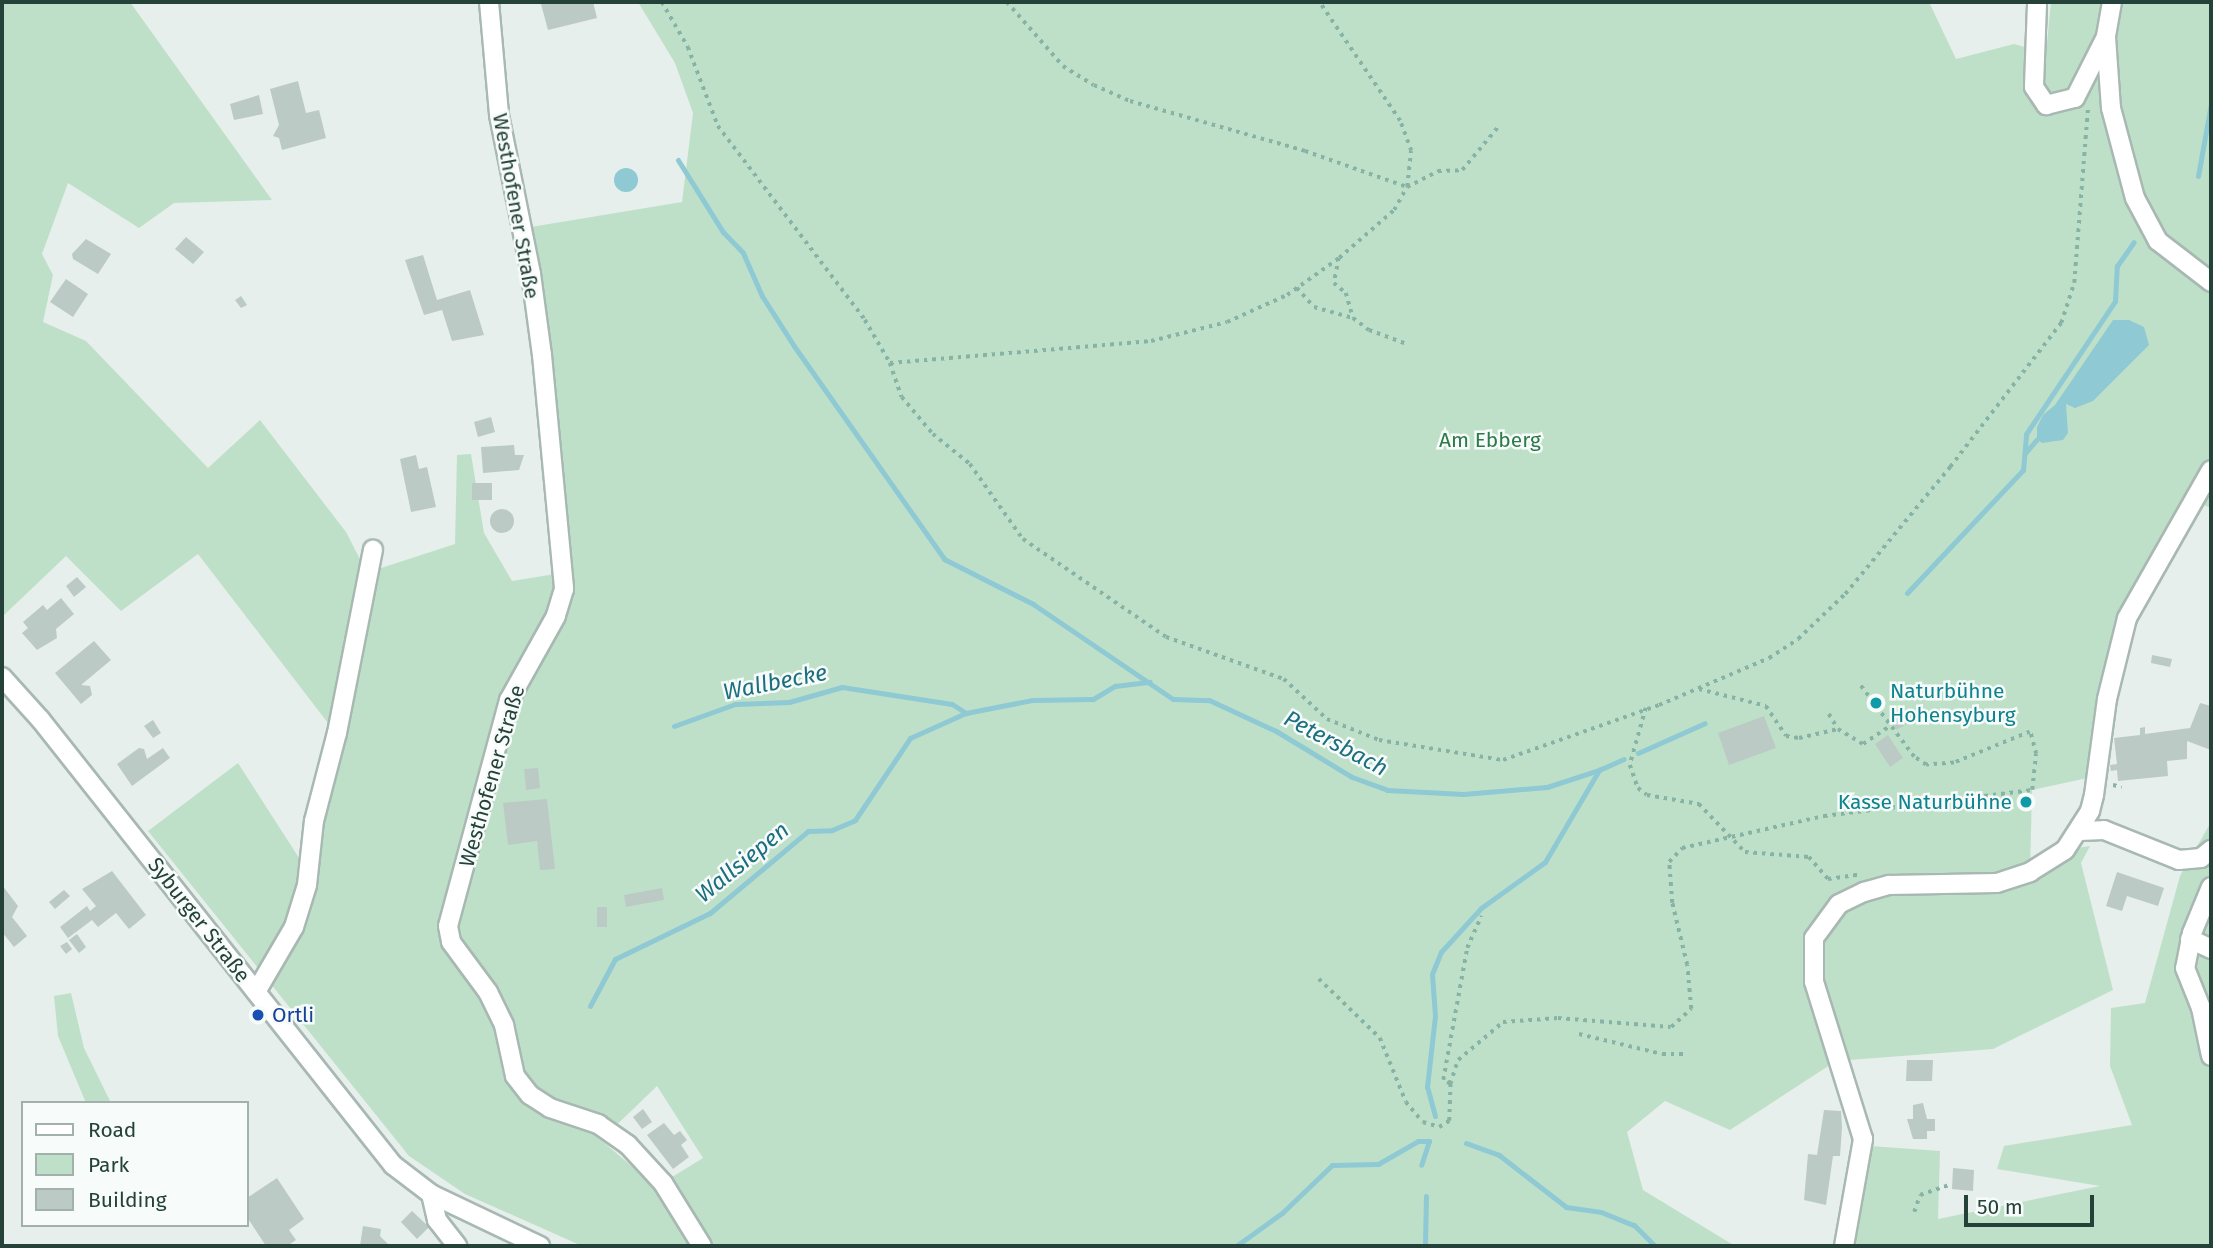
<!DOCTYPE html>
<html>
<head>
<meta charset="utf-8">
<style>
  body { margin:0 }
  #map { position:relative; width:2213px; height:1248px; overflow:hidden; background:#e6efeb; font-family:"Fira Sans",sans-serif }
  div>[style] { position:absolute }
  .green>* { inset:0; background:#bfe0c8 }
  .water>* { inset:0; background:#8ec9d4 }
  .round { border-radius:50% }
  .stream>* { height:5px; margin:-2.5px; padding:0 2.5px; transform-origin:2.5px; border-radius:2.5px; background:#8ec9d4 }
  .building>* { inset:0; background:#bbcac4 }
  .path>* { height:3.5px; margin-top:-1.75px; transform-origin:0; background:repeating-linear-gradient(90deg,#86b3a5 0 3.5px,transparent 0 8.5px) }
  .roads { filter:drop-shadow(2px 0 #a8b8b2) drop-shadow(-2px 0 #a8b8b2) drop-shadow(0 2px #a8b8b2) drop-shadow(0 -2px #a8b8b2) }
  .minor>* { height:18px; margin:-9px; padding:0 9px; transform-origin:9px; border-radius:9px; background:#fff }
  .dots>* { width:19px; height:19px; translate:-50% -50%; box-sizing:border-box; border:4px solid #f7fbf9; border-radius:50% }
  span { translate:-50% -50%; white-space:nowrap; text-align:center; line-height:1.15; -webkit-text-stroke:5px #f7fbf9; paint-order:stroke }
  .street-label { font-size:21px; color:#24423a }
  .park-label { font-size:21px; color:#2d7a4b }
  .culture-label { font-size:21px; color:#0d838f }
  .left { translate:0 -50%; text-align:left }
  .right { translate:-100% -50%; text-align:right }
  .transit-label { font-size:21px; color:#164399 }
  .water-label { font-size:23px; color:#1c6f80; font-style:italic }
  .frame { position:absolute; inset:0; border:4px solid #24423a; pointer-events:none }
  .legend { position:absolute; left:21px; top:1101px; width:228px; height:126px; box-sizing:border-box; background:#f7fbf9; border:2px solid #a3b1ad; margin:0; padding:9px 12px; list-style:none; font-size:21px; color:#24423a }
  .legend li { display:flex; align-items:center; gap:14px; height:35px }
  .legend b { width:35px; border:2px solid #a3b1ad }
  .scale { position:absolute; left:1964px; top:1195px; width:130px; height:32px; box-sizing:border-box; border:4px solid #24423a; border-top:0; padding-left:9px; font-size:21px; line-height:24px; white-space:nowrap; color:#24423a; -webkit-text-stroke:5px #f7fbf9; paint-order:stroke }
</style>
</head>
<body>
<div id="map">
  <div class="green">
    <i style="clip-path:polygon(2px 2px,130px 2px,272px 200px,174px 203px,139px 228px,68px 183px,42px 254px,53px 275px,43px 322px,86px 341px,208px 468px,260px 420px,346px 532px,363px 565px,331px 727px,198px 554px,121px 611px,66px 556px,2px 617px)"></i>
    <i style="clip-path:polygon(evenodd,638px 2px,1929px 2px,1956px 59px,2014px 44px,2046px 53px,2051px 2px,2211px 2px,2211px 508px,2194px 501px,2139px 592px,2092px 777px,2032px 790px,2030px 871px,2065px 850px,2090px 846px,2081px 863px,2113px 990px,1993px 1049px,1836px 1061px,1730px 1130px,1665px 1101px,1627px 1132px,1643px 1190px,1735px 1246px,582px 1246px,465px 1194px,409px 1156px,148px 831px,238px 763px,301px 861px,315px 867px,378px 569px,455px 544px,457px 455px,471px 454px,484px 533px,512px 581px,568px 572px,543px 296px,531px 227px,682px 202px,693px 113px,675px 63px,638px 2px,657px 1086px,703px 1158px,656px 1187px,601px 1140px,657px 1086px)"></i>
    <i style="clip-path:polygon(2211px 822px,2211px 1246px,1856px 1246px,1857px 1198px,1870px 1146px,1940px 1151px,1938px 1219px,2100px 1186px,1997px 1169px,2004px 1146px,2132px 1125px,2110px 1066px,2111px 1008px,2145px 1003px,2180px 876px)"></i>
    <i style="clip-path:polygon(71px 993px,84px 1048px,111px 1103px,86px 1103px,58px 1036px,54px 996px)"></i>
  </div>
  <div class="water">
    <i class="round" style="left:614px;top:168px;width:24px;height:24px"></i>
    <i style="clip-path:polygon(2113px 320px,2129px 320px,2144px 327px,2149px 345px,2093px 401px,2075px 408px,2066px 404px,2068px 433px,2063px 440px,2042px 443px,2037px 439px,2037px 427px,2043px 415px,2055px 405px)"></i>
  </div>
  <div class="stream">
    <i style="left:678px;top:160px;width:85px;rotate:58deg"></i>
    <i style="left:723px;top:232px;width:29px;rotate:46deg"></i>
    <i style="left:743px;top:253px;width:47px;rotate:66.2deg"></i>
    <i style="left:762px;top:296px;width:59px;rotate:57.4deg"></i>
    <i style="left:794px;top:346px;width:261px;rotate:54.8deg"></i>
    <i style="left:944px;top:559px;width:100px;rotate:26.8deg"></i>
    <i style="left:1033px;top:604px;width:169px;rotate:34.2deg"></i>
    <i style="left:1173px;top:699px;width:36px;rotate:2deg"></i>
    <i style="left:1209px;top:700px;width:74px;rotate:24.8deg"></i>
    <i style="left:1276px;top:731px;width:89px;rotate:31.2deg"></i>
    <i style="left:1352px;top:777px;width:37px;rotate:20deg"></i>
    <i style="left:1387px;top:790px;width:76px;rotate:3deg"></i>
    <i style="left:1463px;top:794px;width:84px;rotate:-4.8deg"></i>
    <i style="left:1547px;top:787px;width:55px;rotate:-18.1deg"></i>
    <i style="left:2198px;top:176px;width:73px;rotate:-79.8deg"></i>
    <i style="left:2025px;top:453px;width:18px;rotate:-49deg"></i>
    <i style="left:1907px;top:593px;width:169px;rotate:-46.7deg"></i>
    <i style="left:2023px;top:470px;width:36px;rotate:-85deg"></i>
    <i style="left:2026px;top:434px;width:160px;rotate:-56.2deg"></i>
    <i style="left:2115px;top:301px;width:35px;rotate:-87deg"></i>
    <i style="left:2117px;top:266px;width:29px;rotate:-55deg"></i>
    <i style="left:674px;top:726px;width:65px;rotate:-19.8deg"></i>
    <i style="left:735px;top:704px;width:54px;rotate:-2.1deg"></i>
    <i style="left:789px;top:702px;width:55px;rotate:-15.8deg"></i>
    <i style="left:842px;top:687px;width:111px;rotate:8.8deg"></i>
    <i style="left:952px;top:704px;width:17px;rotate:33deg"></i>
    <i style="left:1638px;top:753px;width:73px;rotate:-24.1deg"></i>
    <i style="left:590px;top:1006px;width:53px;rotate:-62deg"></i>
    <i style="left:615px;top:959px;width:106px;rotate:-25.8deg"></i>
    <i style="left:710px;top:913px;width:128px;rotate:-39.9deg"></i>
    <i style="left:808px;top:831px;width:24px;rotate:-2deg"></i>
    <i style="left:832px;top:830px;width:25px;rotate:-23deg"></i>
    <i style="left:855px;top:820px;width:99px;rotate:-56.1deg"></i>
    <i style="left:910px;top:738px;width:61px;rotate:-24.1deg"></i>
    <i style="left:966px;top:713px;width:67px;rotate:-11.1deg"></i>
    <i style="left:1032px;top:700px;width:61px;rotate:-0.9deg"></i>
    <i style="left:1093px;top:699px;width:26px;rotate:-31deg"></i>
    <i style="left:1115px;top:686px;width:35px;rotate:-7deg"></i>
    <i style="left:1435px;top:1116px;width:30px;rotate:-105deg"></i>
    <i style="left:1427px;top:1087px;width:71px;rotate:-83.6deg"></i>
    <i style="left:1435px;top:1016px;width:42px;rotate:-94.1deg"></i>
    <i style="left:1432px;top:974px;width:24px;rotate:-68deg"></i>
    <i style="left:1441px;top:952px;width:59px;rotate:-47.7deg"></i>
    <i style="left:1481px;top:908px;width:79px;rotate:-35.7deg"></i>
    <i style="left:1545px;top:862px;width:107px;rotate:-59.6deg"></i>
    <i style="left:1599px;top:770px;width:27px;rotate:-24deg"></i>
    <i style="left:1466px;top:1143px;width:35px;rotate:20deg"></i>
    <i style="left:1499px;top:1155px;width:85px;rotate:37.8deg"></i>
    <i style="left:1566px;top:1207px;width:35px;rotate:8deg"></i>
    <i style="left:1601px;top:1212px;width:35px;rotate:22deg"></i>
    <i style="left:1634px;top:1225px;width:30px;rotate:45deg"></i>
    <i style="left:1236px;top:1246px;width:57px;rotate:-35.7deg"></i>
    <i style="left:1282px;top:1213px;width:69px;rotate:-43.8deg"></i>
    <i style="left:1332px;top:1165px;width:46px;rotate:-1.2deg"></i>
    <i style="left:1378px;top:1164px;width:46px;rotate:-29.9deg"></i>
    <i style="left:1418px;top:1141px;width:11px"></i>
    <i style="left:1429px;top:1141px;width:25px;rotate:108deg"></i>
    <i style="left:1425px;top:1246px;width:50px;rotate:-88.9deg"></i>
  </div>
  <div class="building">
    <i style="clip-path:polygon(553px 2px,593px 2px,597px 18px,548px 30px,541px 4px)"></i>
    <i style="clip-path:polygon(298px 81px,306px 113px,319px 110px,326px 138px,282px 150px,279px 138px,273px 136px,279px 125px,270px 89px)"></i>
    <i style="clip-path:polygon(259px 95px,263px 114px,234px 120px,230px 104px)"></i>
    <i style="clip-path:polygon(186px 237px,204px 252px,193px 264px,175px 249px)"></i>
    <i style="clip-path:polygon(86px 239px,111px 254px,98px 274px,73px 259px,72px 254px)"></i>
    <i style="clip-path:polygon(423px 255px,437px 300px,470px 290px,484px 335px,452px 341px,442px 310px,424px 315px,405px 260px)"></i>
    <i style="clip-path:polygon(66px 279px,88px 294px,73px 317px,50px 302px)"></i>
    <i style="clip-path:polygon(241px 296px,247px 305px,241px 308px,235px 300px)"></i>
    <i style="clip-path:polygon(491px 417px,495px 432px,478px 437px,474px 422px)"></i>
    <i style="clip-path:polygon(514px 445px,515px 455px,524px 455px,519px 470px,483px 473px,481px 447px)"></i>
    <i style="clip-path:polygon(416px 455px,419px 469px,427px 467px,436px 507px,411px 512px,400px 459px)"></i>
    <i style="clip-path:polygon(472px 483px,492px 483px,492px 500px,472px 500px)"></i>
    <i class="round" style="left:490px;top:509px;width:24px;height:24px"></i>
    <i style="clip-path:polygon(77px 577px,86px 587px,74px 597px,66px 586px)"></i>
    <i style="clip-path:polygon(61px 598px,74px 614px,56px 629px,57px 638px,37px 650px,22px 633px,28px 628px,23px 622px,43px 605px,47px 610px)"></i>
    <i style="clip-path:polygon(94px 641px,111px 660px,81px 685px,90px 686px,92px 695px,81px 704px,55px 673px)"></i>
    <i style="clip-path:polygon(2152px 655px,2172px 659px,2170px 667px,2151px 663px)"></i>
    <i style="clip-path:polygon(2200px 703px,2211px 706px,2211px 750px,2187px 741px,2187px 759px,2167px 761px,2168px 776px,2118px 781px,2117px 770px,2111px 771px,2110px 765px,2117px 764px,2114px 738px,2140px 735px,2140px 728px,2145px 727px,2145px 734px,2190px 728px)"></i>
    <i style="clip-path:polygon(1764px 716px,1776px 748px,1729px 765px,1718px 733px)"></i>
    <i style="clip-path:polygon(1903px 717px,1907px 724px,1896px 730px,1893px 723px)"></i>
    <i style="clip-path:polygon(153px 720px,161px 733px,153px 738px,144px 726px)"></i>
    <i style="clip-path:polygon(1888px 735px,1903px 758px,1890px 767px,1875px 744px)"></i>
    <i style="clip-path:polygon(139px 748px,144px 749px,147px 759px,163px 748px,170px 758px,132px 786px,117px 764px)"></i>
    <i style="clip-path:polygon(538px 768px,540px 788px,526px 790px,524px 769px)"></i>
    <i style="clip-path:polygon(2022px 798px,2030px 798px,2031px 805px,2023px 806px)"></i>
    <i style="clip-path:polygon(547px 799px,555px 869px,540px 870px,537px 841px,508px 845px,503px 803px)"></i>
    <i style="clip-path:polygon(112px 871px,146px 915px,129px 929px,116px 913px,98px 927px,92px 920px,68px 938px,60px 927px,87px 906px,90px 911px,96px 906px,82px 889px)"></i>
    <i style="clip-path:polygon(2117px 872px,2164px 888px,2158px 906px,2127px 896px,2122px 911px,2106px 906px)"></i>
    <i style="clip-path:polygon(2px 885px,18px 906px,12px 917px,27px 936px,14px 947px,2px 932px)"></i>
    <i style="clip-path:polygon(662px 888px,664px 900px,626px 907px,624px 895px)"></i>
    <i style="clip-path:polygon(64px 890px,70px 896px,55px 909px,49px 902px)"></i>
    <i style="clip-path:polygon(597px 907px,607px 907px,607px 927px,597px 927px)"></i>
    <i style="clip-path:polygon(77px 934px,86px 947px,79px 953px,69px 940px)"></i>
    <i style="clip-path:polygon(67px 942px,72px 949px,66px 954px,60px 946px)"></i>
    <i style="clip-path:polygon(1907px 1060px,1933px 1060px,1932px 1081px,1906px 1081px)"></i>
    <i style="clip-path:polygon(1923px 1103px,1927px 1119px,1935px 1119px,1935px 1131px,1927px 1131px,1927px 1139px,1913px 1139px,1907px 1119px,1913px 1119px,1913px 1105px)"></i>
    <i style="clip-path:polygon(643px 1109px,652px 1122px,642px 1129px,633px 1117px)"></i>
    <i style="clip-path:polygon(1824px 1110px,1841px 1111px,1842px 1127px,1840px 1156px,1833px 1156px,1826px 1205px,1804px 1200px,1808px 1154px,1817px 1155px)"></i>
    <i style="clip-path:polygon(664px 1123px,674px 1135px,680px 1131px,687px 1140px,681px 1145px,689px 1157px,673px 1169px,647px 1135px)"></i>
    <i style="clip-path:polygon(1953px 1168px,1974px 1170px,1973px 1191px,1952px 1189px)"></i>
    <i style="clip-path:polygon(277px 1178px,304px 1219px,289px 1230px,296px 1240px,287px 1246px,266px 1246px,247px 1217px,247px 1198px)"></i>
    <i style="clip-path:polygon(412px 1211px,429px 1227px,417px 1239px,401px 1222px)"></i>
    <i style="clip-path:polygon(363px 1226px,381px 1229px,380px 1236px,390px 1246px,360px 1246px)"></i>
  </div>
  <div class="path">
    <i style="left:662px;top:2px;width:52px;rotate:60deg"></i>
    <i style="left:688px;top:47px;width:85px;rotate:69.2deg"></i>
    <i style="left:718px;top:126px;width:243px;rotate:52.8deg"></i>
    <i style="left:865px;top:320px;width:50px;rotate:59.8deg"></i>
    <i style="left:890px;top:363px;width:36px;rotate:71deg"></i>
    <i style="left:902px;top:397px;width:48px;rotate:50deg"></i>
    <i style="left:933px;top:434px;width:48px;rotate:39deg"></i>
    <i style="left:970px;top:464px;width:92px;rotate:54.8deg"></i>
    <i style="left:1023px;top:539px;width:173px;rotate:34.4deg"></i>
    <i style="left:1166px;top:637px;width:125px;rotate:19.6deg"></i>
    <i style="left:1284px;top:679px;width:59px;rotate:42.9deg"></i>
    <i style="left:1327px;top:719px;width:56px;rotate:22deg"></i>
    <i style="left:1379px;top:740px;width:126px;rotate:9.2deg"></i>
    <i style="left:1503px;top:760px;width:165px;rotate:-19.4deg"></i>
    <i style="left:1659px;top:705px;width:120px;rotate:-23.1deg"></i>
    <i style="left:1769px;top:658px;width:35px;rotate:-33deg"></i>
    <i style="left:1798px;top:639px;width:65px;rotate:-43.8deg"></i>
    <i style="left:1845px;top:594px;width:165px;rotate:-50.4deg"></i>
    <i style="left:1950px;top:467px;width:182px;rotate:-52.4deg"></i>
    <i style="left:2061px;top:323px;width:42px;rotate:-72deg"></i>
    <i style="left:2074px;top:283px;width:177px;rotate:-85.5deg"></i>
    <i style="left:1007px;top:2px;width:85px;rotate:48.8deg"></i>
    <i style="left:1063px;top:66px;width:36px;rotate:32deg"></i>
    <i style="left:1094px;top:85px;width:39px;rotate:24deg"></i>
    <i style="left:1130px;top:101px;width:182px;rotate:15.9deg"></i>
    <i style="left:1305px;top:151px;width:108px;rotate:19.4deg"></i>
    <i style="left:1407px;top:187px;width:35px;rotate:-27deg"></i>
    <i style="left:1438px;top:171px;width:24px;rotate:-2deg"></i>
    <i style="left:1462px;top:170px;width:56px;rotate:-50.1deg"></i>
    <i style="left:1339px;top:258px;width:25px;rotate:101deg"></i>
    <i style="left:1334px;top:283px;width:16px;rotate:40deg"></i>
    <i style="left:1346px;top:293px;width:26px;rotate:74deg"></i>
    <i style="left:1297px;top:288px;width:25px;rotate:48deg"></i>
    <i style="left:1314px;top:307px;width:41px;rotate:15.8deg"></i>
    <i style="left:1353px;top:318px;width:20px;rotate:37deg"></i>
    <i style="left:1369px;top:330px;width:40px;rotate:20.2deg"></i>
    <i style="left:890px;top:363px;width:262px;rotate:-4.8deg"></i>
    <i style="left:1151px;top:341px;width:78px;rotate:-14deg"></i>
    <i style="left:1227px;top:322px;width:66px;rotate:-24.2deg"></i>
    <i style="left:1287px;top:295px;width:64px;rotate:-35.4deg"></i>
    <i style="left:1339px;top:258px;width:73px;rotate:-41.1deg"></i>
    <i style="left:1394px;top:210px;width:26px;rotate:-61deg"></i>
    <i style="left:1407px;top:187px;width:36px;rotate:-84deg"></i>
    <i style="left:1411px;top:151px;width:32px;rotate:-110deg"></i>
    <i style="left:1400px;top:121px;width:144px;rotate:-124.2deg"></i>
    <i style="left:1699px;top:689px;width:69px;rotate:14.2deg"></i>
    <i style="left:1766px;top:706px;width:36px;rotate:56deg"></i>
    <i style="left:1786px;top:736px;width:13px;rotate:9deg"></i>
    <i style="left:1799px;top:738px;width:40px;rotate:-13deg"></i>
    <i style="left:1646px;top:708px;width:59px;rotate:105.7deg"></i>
    <i style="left:1630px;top:765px;width:24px;rotate:71deg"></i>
    <i style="left:1638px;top:788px;width:11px;rotate:38deg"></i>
    <i style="left:1647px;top:795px;width:53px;rotate:9.8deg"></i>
    <i style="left:1699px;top:804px;width:66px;rotate:46.2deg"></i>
    <i style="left:1745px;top:852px;width:64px;rotate:4.5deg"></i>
    <i style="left:1809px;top:857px;width:29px;rotate:49deg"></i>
    <i style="left:1828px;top:879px;width:30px;rotate:-8deg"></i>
    <i style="left:1829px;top:714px;width:17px;rotate:59deg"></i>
    <i style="left:1838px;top:729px;width:29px;rotate:31deg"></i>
    <i style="left:1863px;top:744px;width:32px;rotate:-34deg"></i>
    <i style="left:2113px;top:785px;width:9px;rotate:13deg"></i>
    <i style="left:1319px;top:979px;width:85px;rotate:44deg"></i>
    <i style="left:1380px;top:1038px;width:69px;rotate:67.9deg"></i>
    <i style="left:1406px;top:1102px;width:26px;rotate:50deg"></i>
    <i style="left:1423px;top:1122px;width:17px;rotate:17deg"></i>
    <i style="left:1439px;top:1127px;width:12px;rotate:-31deg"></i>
    <i style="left:1449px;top:1121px;width:37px;rotate:-88deg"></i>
    <i style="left:1450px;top:1084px;width:25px;rotate:-72deg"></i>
    <i style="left:1458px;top:1060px;width:59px;rotate:-40.2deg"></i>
    <i style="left:1503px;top:1022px;width:55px;rotate:-4.2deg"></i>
    <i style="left:1558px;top:1018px;width:113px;rotate:4.6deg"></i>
    <i style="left:1671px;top:1027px;width:27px;rotate:-42deg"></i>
    <i style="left:1691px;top:1009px;width:44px;rotate:-95.2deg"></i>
    <i style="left:1687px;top:965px;width:64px;rotate:-103.6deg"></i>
    <i style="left:1672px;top:903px;width:41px;rotate:-94.2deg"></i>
    <i style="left:1669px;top:862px;width:19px;rotate:-47deg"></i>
    <i style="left:1682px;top:848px;width:146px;rotate:-12.7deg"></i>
    <i style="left:1824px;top:816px;width:210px;rotate:-7.1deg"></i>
    <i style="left:2032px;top:790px;width:36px;rotate:-84deg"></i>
    <i style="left:2036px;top:754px;width:23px;rotate:-105deg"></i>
    <i style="left:2030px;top:732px;width:82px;rotate:157.8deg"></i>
    <i style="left:1954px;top:763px;width:28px;rotate:176deg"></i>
    <i style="left:1926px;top:765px;width:14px;rotate:-146deg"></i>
    <i style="left:1914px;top:757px;width:90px;rotate:-126.9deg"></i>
    <i style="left:1579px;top:1034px;width:85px;rotate:13.5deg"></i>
    <i style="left:1662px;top:1054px;width:24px"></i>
    <i style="left:1450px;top:1084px;width:8px;rotate:-150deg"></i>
    <i style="left:1443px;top:1080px;width:134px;rotate:-79.7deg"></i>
    <i style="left:1467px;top:948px;width:35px;rotate:-66deg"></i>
    <i style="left:1914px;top:1212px;width:18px;rotate:-71deg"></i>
    <i style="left:1920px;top:1195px;width:31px;rotate:-19deg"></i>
  </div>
  <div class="roads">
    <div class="minor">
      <i style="left:489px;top:2px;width:113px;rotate:84.9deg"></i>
      <i style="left:499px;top:115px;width:162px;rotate:78.6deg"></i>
      <i style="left:531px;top:274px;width:82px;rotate:82.3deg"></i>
      <i style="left:542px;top:355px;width:235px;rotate:84.6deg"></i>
      <i style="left:564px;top:589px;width:28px;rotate:107deg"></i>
      <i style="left:556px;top:616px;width:96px;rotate:119.2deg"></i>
      <i style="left:509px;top:700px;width:234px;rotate:105.1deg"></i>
      <i style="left:448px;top:926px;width:16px;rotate:79deg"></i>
      <i style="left:451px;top:942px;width:62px;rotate:53.5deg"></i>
      <i style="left:488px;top:992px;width:37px;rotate:64deg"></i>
      <i style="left:504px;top:1025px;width:52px;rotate:77.8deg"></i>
      <i style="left:515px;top:1076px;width:24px;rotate:52deg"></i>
      <i style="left:530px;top:1095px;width:24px;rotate:33deg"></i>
      <i style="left:550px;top:1108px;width:51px;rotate:18.4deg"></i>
      <i style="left:598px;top:1124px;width:37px;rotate:35deg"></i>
      <i style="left:628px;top:1145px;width:52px;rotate:47.4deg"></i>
      <i style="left:663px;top:1183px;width:74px;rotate:58.2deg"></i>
      <i style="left:2112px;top:2px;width:36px;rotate:100deg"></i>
      <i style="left:2106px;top:37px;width:71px;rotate:86deg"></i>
      <i style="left:2111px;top:108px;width:93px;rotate:75.1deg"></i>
      <i style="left:2135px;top:198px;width:49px;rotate:61.9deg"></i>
      <i style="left:2158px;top:241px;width:67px;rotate:37.7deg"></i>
      <i style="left:2037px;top:4px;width:83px;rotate:92.1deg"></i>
      <i style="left:2034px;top:87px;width:22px;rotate:56deg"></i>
      <i style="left:2046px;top:105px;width:30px;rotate:-14deg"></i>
      <i style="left:2075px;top:98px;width:68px;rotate:-63.1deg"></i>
      <i style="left:2px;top:677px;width:57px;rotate:47.9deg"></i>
      <i style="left:40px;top:719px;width:569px;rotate:51.64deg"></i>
      <i style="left:393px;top:1165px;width:48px;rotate:37.3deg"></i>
      <i style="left:431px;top:1194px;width:121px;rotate:25.5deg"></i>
      <i style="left:2079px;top:831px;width:25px;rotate:-2deg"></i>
      <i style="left:2104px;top:830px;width:81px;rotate:21.8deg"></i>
      <i style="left:2179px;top:860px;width:22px;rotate:-5deg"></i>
      <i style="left:2201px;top:858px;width:13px;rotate:-39deg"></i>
      <i style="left:2211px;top:887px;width:50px;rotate:112.4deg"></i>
      <i style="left:2192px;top:933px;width:36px;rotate:101deg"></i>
      <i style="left:2185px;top:968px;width:43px;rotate:68.2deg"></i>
      <i style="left:2201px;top:1008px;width:49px;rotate:78.2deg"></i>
      <i style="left:2190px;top:939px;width:23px;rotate:25deg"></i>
      <i style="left:256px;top:992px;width:75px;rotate:-59.7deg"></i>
      <i style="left:294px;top:927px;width:44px;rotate:-72.8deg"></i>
      <i style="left:307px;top:885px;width:64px;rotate:-83.8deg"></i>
      <i style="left:314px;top:821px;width:91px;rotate:-75.4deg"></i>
      <i style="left:337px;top:733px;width:187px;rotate:-78.9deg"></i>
      <i style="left:431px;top:1194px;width:27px;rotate:77deg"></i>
      <i style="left:437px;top:1220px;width:33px;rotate:52deg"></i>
      <i style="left:1844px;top:1246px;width:109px;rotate:-79.9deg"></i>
      <i style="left:1863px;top:1139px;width:164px;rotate:-107.3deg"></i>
      <i style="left:1814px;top:982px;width:44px;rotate:-90deg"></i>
      <i style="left:1814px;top:938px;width:42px;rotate:-53.7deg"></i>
      <i style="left:1839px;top:904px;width:28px;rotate:-26deg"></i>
      <i style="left:1864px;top:892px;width:26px;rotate:-16deg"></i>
      <i style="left:1889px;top:885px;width:108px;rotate:-1.1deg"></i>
      <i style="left:1997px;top:883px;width:35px;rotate:-18deg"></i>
      <i style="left:2030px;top:872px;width:41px;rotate:-32.2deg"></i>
      <i style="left:2065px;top:850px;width:46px;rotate:-57.3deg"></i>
      <i style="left:2090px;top:811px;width:16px;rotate:-76deg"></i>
      <i style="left:2094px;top:795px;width:97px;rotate:-82.3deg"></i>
      <i style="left:2107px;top:699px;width:83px;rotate:-76.1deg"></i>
      <i style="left:2127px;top:618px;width:170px;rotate:-60.4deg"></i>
    </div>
  </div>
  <div class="dots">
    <i style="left:1876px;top:703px;background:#0f9aa8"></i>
    <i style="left:2026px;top:802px;background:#0f9aa8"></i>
    <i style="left:258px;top:1015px;background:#1a4fb4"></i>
  </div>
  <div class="street-label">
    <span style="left:516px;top:206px;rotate:80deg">Westhofener Straße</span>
    <span style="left:492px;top:776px;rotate:-74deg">Westhofener Straße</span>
    <span style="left:199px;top:920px;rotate:52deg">Syburger Straße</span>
  </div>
  <div class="park-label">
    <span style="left:1490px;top:440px">Am Ebberg</span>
  </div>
  <div class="culture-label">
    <span class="left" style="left:1890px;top:703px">Naturbühne<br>Hohensyburg</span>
    <span class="right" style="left:2012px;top:802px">Kasse Naturbühne</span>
  </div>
  <div class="transit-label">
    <span class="left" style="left:272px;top:1015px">Ortli</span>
  </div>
  <div class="water-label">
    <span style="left:775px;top:682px;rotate:-11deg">Wallbecke</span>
    <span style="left:1336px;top:743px;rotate:28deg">Petersbach</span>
    <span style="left:742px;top:862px;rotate:-39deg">Wallsiepen</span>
  </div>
  <div class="frame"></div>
  <ul class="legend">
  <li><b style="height:9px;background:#fff"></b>Road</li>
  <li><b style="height:19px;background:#bfe0c8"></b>Park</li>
  <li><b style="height:19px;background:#bbcac4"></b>Building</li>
  </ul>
  <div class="scale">50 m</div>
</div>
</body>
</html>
